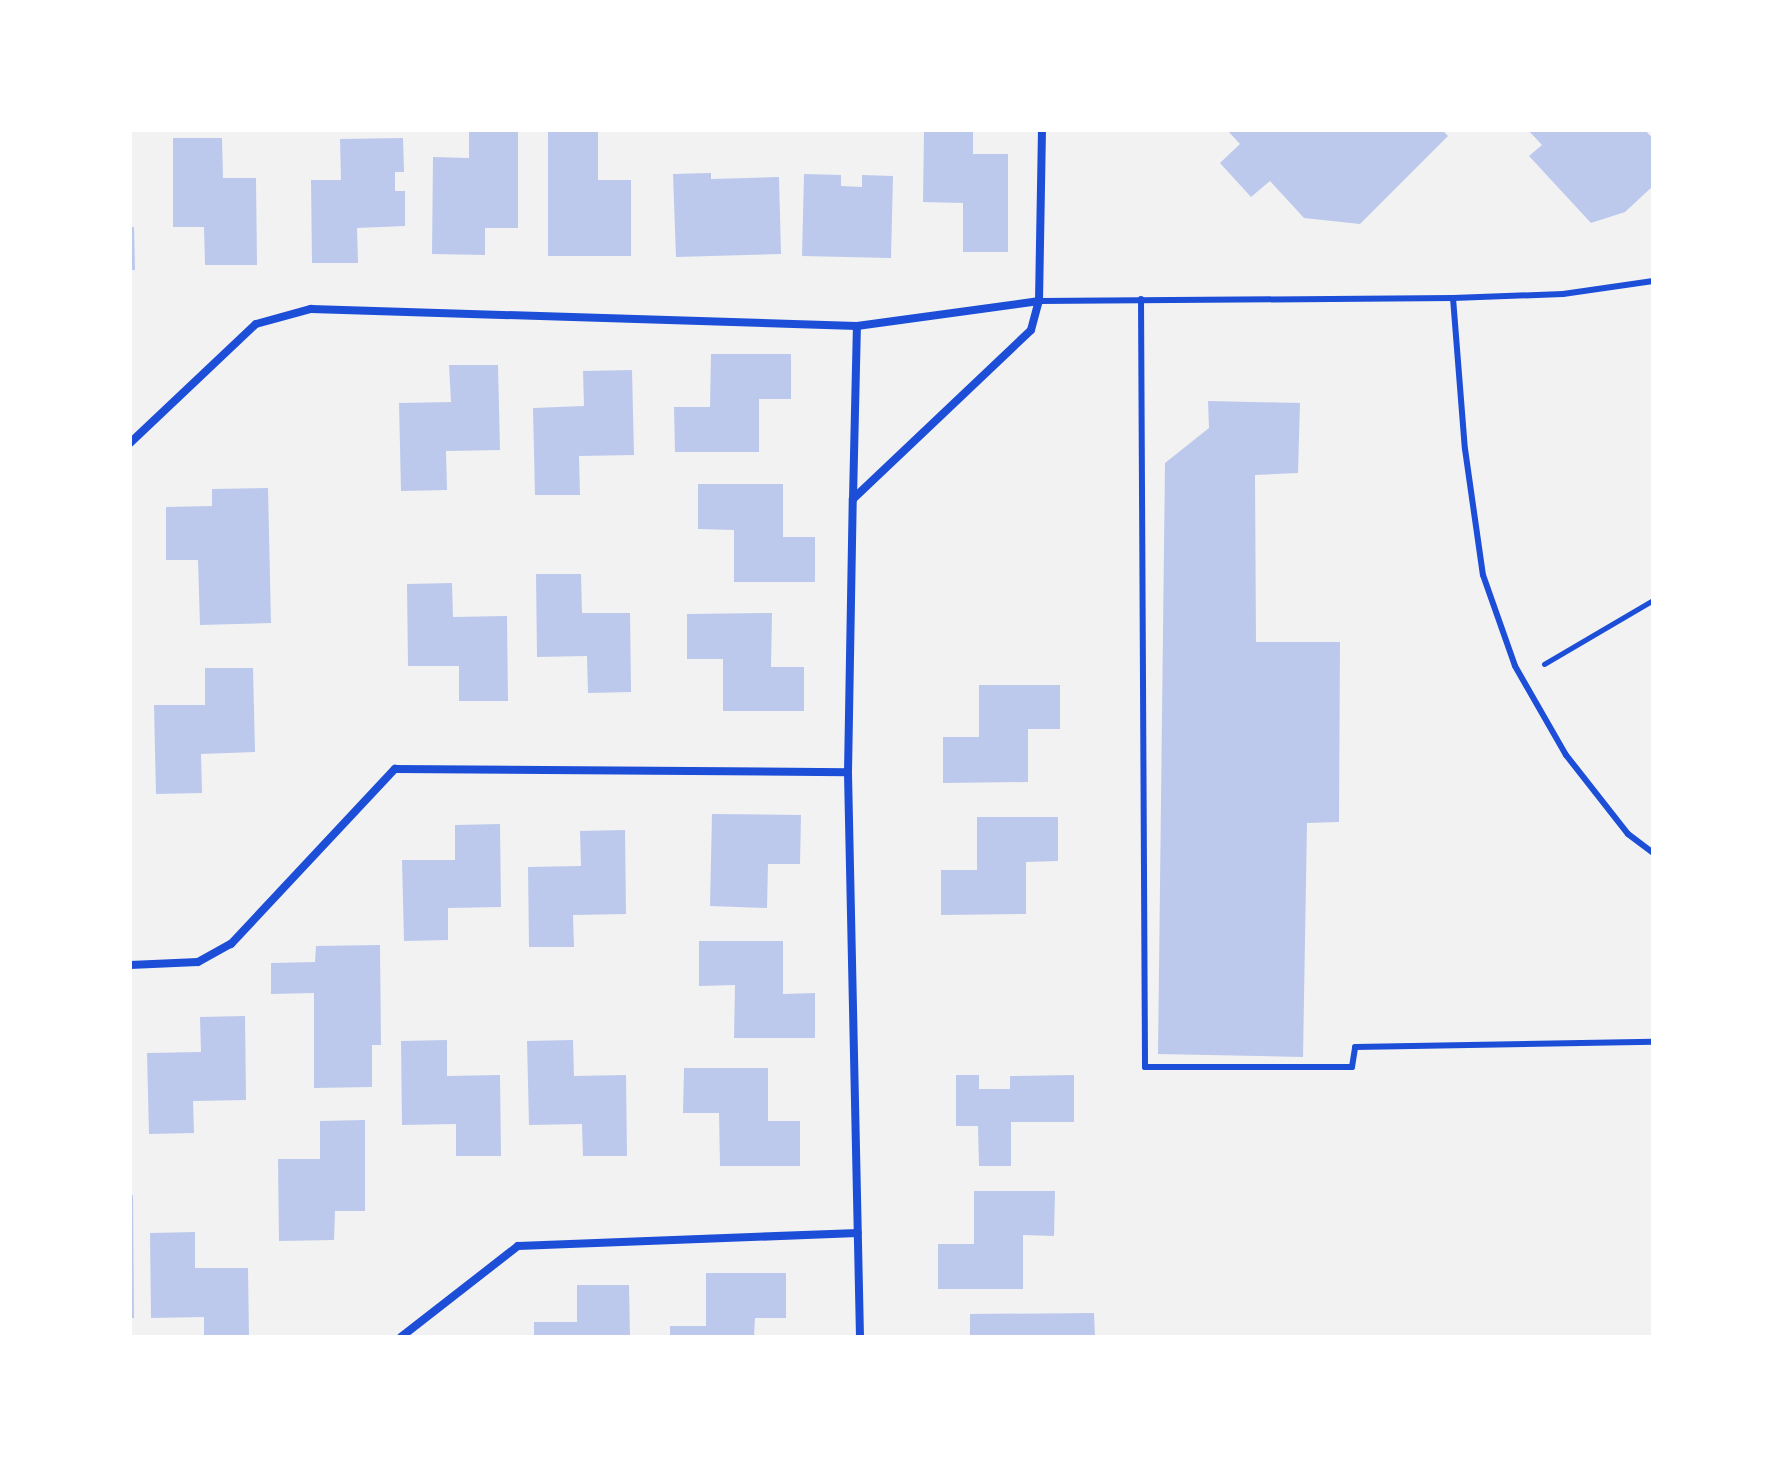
<!DOCTYPE html>
<html>
<head>
<meta charset="utf-8">
<style>
  body { margin:0 }
  #map { position:relative; width:1783px; height:1467px; overflow:hidden; background:#f2f2f2; font-family:Manrope,sans-serif }
  div>[style] { position:absolute }
  .building>* { inset:0; background:#bdc9ec }
  .path>* { height:5px; margin:-2.5px; padding:0 2.5px; transform-origin:2.5px; border-radius:2.5px; background:#1d4ed8 }
  .service>* { height:6px; margin:-3px; padding:0 3px; transform-origin:3px; border-radius:3px; background:#1d4ed8 }
  .minor>* { height:8px; margin:-4px; padding:0 4px; transform-origin:4px; border-radius:4px; background:#1d4ed8 }
  span { translate:-50% -50%; white-space:nowrap; text-align:center; line-height:1.15; -webkit-text-stroke:8px #fff; paint-order:stroke }
  .frame { position:absolute; inset:0; border:132px solid #fff; pointer-events:none }
</style>
</head>
<body>
<div id="map">
  <div class="building">
    <i style="clip-path:polygon(469px 130px,518px 130px,518px 228px,485px 228px,485px 255px,432px 254px,433px 157px,469px 158px)"></i>
    <i style="clip-path:polygon(548px 130px,598px 130px,598px 180px,631px 180px,631px 256px,548px 256px)"></i>
    <i style="clip-path:polygon(924px 130px,973px 130px,973px 154px,1008px 154px,1008px 252px,963px 252px,963px 203px,923px 202px)"></i>
    <i style="clip-path:polygon(1227px 130px,1442px 130px,1448px 136px,1360px 224px,1304px 218px,1270px 181px,1251px 197px,1220px 163px,1240px 144px)"></i>
    <i style="clip-path:polygon(1528px 130px,1645px 130px,1653px 139px,1653px 186px,1625px 212px,1591px 223px,1529px 156px,1542px 145px)"></i>
    <i style="clip-path:polygon(173px 138px,222px 138px,223px 178px,256px 178px,257px 265px,205px 265px,204px 227px,173px 227px)"></i>
    <i style="clip-path:polygon(403px 138px,404px 172px,395px 172px,395px 191px,405px 191px,405px 226px,357px 228px,358px 263px,312px 263px,311px 180px,341px 180px,340px 139px)"></i>
    <i style="clip-path:polygon(711px 173px,711px 179px,779px 177px,781px 254px,676px 257px,673px 174px)"></i>
    <i style="clip-path:polygon(804px 174px,841px 175px,841px 186px,862px 187px,862px 175px,893px 176px,891px 258px,802px 256px)"></i>
    <i style="clip-path:polygon(130px 227px,134px 227px,135px 270px,130px 270px)"></i>
    <i style="clip-path:polygon(711px 354px,791px 354px,791px 399px,759px 399px,759px 452px,675px 452px,674px 407px,710px 407px)"></i>
    <i style="clip-path:polygon(449px 365px,498px 365px,500px 450px,446px 451px,447px 490px,401px 491px,399px 403px,451px 402px)"></i>
    <i style="clip-path:polygon(632px 370px,634px 455px,579px 456px,580px 495px,535px 495px,533px 408px,584px 406px,583px 371px)"></i>
    <i style="clip-path:polygon(1208px 401px,1300px 403px,1298px 473px,1255px 475px,1256px 642px,1340px 642px,1339px 822px,1307px 823px,1303px 1057px,1158px 1054px,1165px 463px,1209px 428px)"></i>
    <i style="clip-path:polygon(698px 484px,783px 484px,783px 537px,815px 537px,815px 582px,734px 582px,734px 530px,698px 529px)"></i>
    <i style="clip-path:polygon(268px 488px,271px 623px,200px 625px,198px 560px,166px 560px,166px 507px,212px 506px,212px 489px)"></i>
    <i style="clip-path:polygon(536px 574px,581px 574px,582px 613px,630px 613px,631px 692px,588px 693px,587px 656px,537px 657px)"></i>
    <i style="clip-path:polygon(452px 583px,453px 617px,507px 616px,508px 701px,459px 701px,459px 666px,408px 666px,407px 584px)"></i>
    <i style="clip-path:polygon(772px 613px,771px 667px,804px 667px,804px 711px,723px 711px,723px 659px,687px 659px,687px 614px)"></i>
    <i style="clip-path:polygon(205px 668px,253px 668px,255px 752px,201px 754px,202px 793px,156px 794px,154px 705px,205px 705px)"></i>
    <i style="clip-path:polygon(979px 685px,1060px 685px,1060px 729px,1028px 729px,1028px 782px,943px 783px,943px 737px,979px 737px)"></i>
    <i style="clip-path:polygon(712px 814px,801px 815px,800px 864px,768px 864px,767px 908px,710px 906px)"></i>
    <i style="clip-path:polygon(977px 817px,1058px 817px,1058px 861px,1026px 862px,1026px 914px,941px 915px,941px 870px,977px 870px)"></i>
    <i style="clip-path:polygon(500px 824px,501px 907px,448px 908px,448px 940px,404px 941px,402px 860px,455px 860px,455px 825px)"></i>
    <i style="clip-path:polygon(625px 830px,626px 914px,573px 915px,574px 947px,529px 947px,528px 867px,581px 866px,580px 831px)"></i>
    <i style="clip-path:polygon(699px 941px,783px 941px,783px 994px,815px 993px,815px 1038px,734px 1038px,735px 985px,699px 986px)"></i>
    <i style="clip-path:polygon(380px 945px,381px 1045px,372px 1045px,372px 1087px,314px 1088px,314px 993px,271px 994px,271px 963px,315px 962px,316px 946px)"></i>
    <i style="clip-path:polygon(245px 1016px,246px 1100px,193px 1101px,194px 1133px,149px 1134px,147px 1053px,201px 1052px,200px 1017px)"></i>
    <i style="clip-path:polygon(447px 1040px,447px 1076px,500px 1075px,501px 1156px,456px 1156px,456px 1124px,402px 1125px,401px 1041px)"></i>
    <i style="clip-path:polygon(573px 1040px,574px 1076px,626px 1075px,627px 1156px,583px 1156px,582px 1124px,529px 1125px,527px 1041px)"></i>
    <i style="clip-path:polygon(684px 1068px,768px 1068px,768px 1121px,800px 1121px,800px 1166px,720px 1166px,719px 1113px,683px 1113px)"></i>
    <i style="clip-path:polygon(956px 1075px,979px 1075px,979px 1089px,1010px 1089px,1010px 1076px,1074px 1075px,1074px 1122px,1011px 1122px,1011px 1166px,979px 1166px,978px 1126px,956px 1126px)"></i>
    <i style="clip-path:polygon(365px 1120px,365px 1211px,335px 1211px,334px 1240px,279px 1241px,278px 1159px,320px 1159px,320px 1121px)"></i>
    <i style="clip-path:polygon(974px 1191px,1055px 1191px,1054px 1236px,1023px 1235px,1023px 1289px,938px 1289px,938px 1244px,974px 1244px)"></i>
    <i style="clip-path:polygon(130px 1195px,133px 1195px,134px 1318px,130px 1318px)"></i>
    <i style="clip-path:polygon(195px 1232px,195px 1268px,248px 1268px,249px 1337px,204px 1337px,204px 1317px,151px 1318px,150px 1233px)"></i>
    <i style="clip-path:polygon(706px 1273px,786px 1273px,786px 1318px,755px 1318px,754px 1337px,670px 1337px,670px 1326px,706px 1326px)"></i>
    <i style="clip-path:polygon(577px 1285px,629px 1285px,630px 1337px,534px 1337px,534px 1322px,577px 1322px)"></i>
    <i style="clip-path:polygon(1094px 1313px,1095px 1337px,970px 1337px,970px 1314px)"></i>
  </div>
  <div class="path">
    <i style="left:1544px;top:664px;width:126px;rotate:-30.4deg"></i>
  </div>
  <div class="service">
    <i style="left:1453px;top:298px;width:151px;rotate:85.5deg"></i>
    <i style="left:1465px;top:449px;width:127px;rotate:81.9deg"></i>
    <i style="left:1483px;top:575px;width:96px;rotate:70.6deg"></i>
    <i style="left:1515px;top:666px;width:103px;rotate:60.2deg"></i>
    <i style="left:1566px;top:755px;width:100px;rotate:51.9deg"></i>
    <i style="left:1628px;top:834px;width:31px;rotate:37deg"></i>
    <i style="left:1141px;top:299px;width:768px;rotate:89.7deg"></i>
    <i style="left:1145px;top:1067px;width:207px"></i>
    <i style="left:1352px;top:1067px;width:20px;rotate:-81deg"></i>
    <i style="left:1355px;top:1047px;width:298px;rotate:-1deg"></i>
    <i style="left:1039px;top:301px;width:414px;rotate:-0.4deg"></i>
    <i style="left:1453px;top:298px;width:110px;rotate:-2.1deg"></i>
    <i style="left:1563px;top:294px;width:91px;rotate:-8.2deg"></i>
  </div>
  <div class="minor">
    <i style="left:130px;top:443px;width:173px;rotate:-43.4deg"></i>
    <i style="left:256px;top:324px;width:57px;rotate:-15.3deg"></i>
    <i style="left:311px;top:309px;width:546px;rotate:1.78deg"></i>
    <i style="left:857px;top:326px;width:184px;rotate:-7.8deg"></i>
    <i style="left:853px;top:499px;width:173px;rotate:-88.7deg"></i>
    <i style="left:130px;top:965px;width:68px;rotate:-2.5deg"></i>
    <i style="left:198px;top:962px;width:38px;rotate:-29deg"></i>
    <i style="left:231px;top:944px;width:240px;rotate:-46.9deg"></i>
    <i style="left:395px;top:769px;width:453px;rotate:0.4deg"></i>
    <i style="left:401px;top:1337px;width:148px;rotate:-37.9deg"></i>
    <i style="left:518px;top:1246px;width:340px;rotate:-2.2deg"></i>
    <i style="left:860px;top:1337px;width:565px;rotate:-91.22deg"></i>
    <i style="left:848px;top:772px;width:273px;rotate:-89deg"></i>
    <i style="left:853px;top:499px;width:245px;rotate:-43.5deg"></i>
    <i style="left:1031px;top:330px;width:30px;rotate:-75deg"></i>
    <i style="left:1039px;top:301px;width:171px;rotate:-89deg"></i>
  </div>
  <div class="frame"></div>
</div>
</body>
</html>
